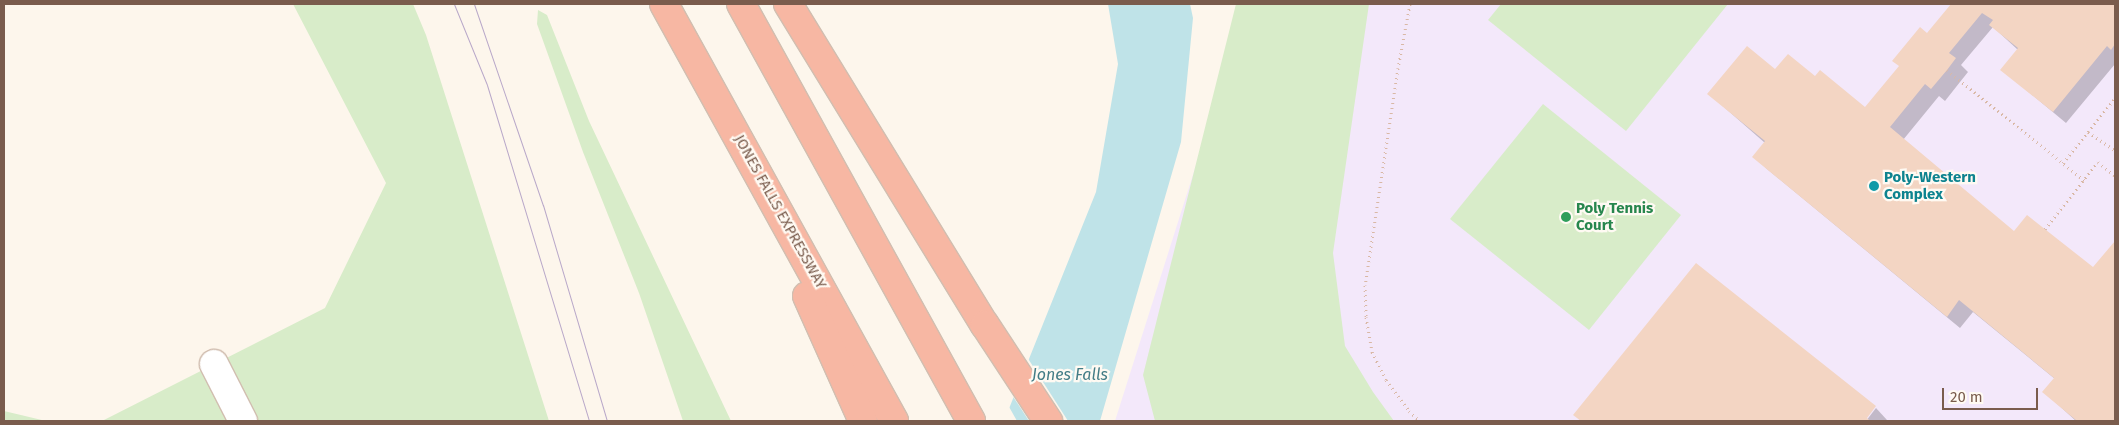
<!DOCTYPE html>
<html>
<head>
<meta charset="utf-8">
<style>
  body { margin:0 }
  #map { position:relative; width:2119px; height:425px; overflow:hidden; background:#fdf6ec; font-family:"Fira Sans",sans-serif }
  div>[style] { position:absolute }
  .education>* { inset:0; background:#f3e8fa }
  .green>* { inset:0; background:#d8ecc9 }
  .water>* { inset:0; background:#bfe3e8 }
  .pier>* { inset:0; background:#fdf6ec }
  .shadow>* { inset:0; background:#0003 }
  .building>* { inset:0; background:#f3d5c3 }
  .path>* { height:3px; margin-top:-1.5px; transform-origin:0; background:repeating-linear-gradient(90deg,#d9b8a5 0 1px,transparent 0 5px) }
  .roads { filter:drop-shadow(1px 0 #d1beb0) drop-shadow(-1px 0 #d1beb0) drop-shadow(0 1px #d1beb0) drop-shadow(0 -1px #d1beb0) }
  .minor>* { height:28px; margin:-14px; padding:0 14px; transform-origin:14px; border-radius:14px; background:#fff }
  .highway>* { height:28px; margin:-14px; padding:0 14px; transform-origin:14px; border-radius:14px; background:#f7b7a3 }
  .tram>* { height:1px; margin:-0.5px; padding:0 0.5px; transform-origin:0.5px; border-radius:0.5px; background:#b9a8c9 }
  .dots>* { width:14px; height:14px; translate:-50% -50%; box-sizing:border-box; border:2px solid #fffaf3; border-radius:50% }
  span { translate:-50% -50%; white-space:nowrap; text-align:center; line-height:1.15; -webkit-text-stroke:4.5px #fffaf3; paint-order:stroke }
  .culture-label { font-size:15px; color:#0d838f; font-weight:700 }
  .left { translate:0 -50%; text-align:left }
  .leisure-label { font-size:15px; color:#27864d; font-weight:700 }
  .street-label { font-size:15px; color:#7a5c4d }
  .water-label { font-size:16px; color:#437c86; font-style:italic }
  .frame { position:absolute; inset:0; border:5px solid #7a5c4d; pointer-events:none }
  .scale { position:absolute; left:1942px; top:388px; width:96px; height:22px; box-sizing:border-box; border:2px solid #7a5c4d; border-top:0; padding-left:6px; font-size:15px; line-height:18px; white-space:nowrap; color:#7a5c4d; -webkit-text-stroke:4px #fffaf3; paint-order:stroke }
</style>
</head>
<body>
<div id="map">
  <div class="education">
    <i style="clip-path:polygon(1247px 4px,2115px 4px,2115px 421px,1115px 421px)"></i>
  </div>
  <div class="green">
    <i style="clip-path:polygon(293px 4px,413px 4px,426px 35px,549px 421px,102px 421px,325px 308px,386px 183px)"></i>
    <i style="clip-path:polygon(1236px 4px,1369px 4px,1333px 253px,1345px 346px,1373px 392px,1394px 421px,1155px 421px,1143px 375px)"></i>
    <i style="clip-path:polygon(1501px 4px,1728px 4px,1626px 131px,1488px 20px)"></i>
    <i style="clip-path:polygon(538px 10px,547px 15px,589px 121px,731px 421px,683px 421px,639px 293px,583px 152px,537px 24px)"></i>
    <i style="clip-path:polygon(1543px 104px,1681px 215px,1589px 330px,1450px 219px)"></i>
    <i style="clip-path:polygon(4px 411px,46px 421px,4px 421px)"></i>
  </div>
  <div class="water">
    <i style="clip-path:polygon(1108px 4px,1190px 4px,1193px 18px,1181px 142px,1100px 421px,1004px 421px,1096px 192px,1118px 64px)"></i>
  </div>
  <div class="pier">
    <i style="clip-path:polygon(1027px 357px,1068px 421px,1029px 421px,1012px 395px)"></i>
    <i style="clip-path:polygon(1008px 405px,1017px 421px,1001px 421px)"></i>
  </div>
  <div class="shadow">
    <i style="clip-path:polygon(1952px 4px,2115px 4px,2115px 64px,2066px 123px,2002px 70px,2018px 50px,1993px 27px,1961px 65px,1968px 72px,1960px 82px,1945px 101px,1939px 96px,1903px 140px,2014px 232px,2093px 268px,2115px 243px,2115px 421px,2076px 421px,2044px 392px,2055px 379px,1973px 312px,1960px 328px,1767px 169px,1754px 157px,1765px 143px,1709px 94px,1775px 71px,1815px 77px,1865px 109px)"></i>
    <i style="clip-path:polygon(1874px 407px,1863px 421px,1581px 421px,1575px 414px)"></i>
    <i style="clip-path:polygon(1876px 408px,1887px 420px,1886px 421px,1866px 421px)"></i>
  </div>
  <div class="building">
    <i style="clip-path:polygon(1951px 4px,2115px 4px,2115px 44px,2111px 50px,2107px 46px,2053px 112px,2000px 70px,2018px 48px,1989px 25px,1993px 20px,1982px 13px,1949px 53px,1956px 58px,1947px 70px,1931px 89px,1925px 84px,1890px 127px,2014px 231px,2027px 215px,2093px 267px,2115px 241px,2115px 421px,2077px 421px,2042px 392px,2054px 378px,1959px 300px,1947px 317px,1752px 157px,1765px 141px,1707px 94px,1747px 46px,1775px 69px,1788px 54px,1815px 76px,1820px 70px,1865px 107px,1899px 66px,1892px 61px,1920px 27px,1927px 33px)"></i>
    <i style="clip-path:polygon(1696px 263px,1876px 406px,1867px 418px,1870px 421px,1581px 421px,1573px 415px)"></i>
  </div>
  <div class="path">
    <i style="left:1410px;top:4px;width:65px;rotate:100.6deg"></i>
    <i style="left:1398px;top:68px;width:219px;rotate:98.6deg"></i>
    <i style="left:1365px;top:285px;width:32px;rotate:88deg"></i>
    <i style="left:1366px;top:317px;width:36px;rotate:80deg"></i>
    <i style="left:1372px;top:352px;width:31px;rotate:63deg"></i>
    <i style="left:1386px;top:380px;width:39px;rotate:53deg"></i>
    <i style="left:1409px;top:411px;width:15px;rotate:42deg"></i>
    <i style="left:1947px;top:70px;width:176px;rotate:38.8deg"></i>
    <i style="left:2088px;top:132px;width:32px;rotate:34deg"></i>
    <i style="left:2063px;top:163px;width:83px;rotate:-51.3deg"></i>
    <i style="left:2045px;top:229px;width:85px;rotate:-51.7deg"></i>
    <i style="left:2098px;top:162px;width:22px;rotate:39deg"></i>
  </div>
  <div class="roads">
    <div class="minor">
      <i style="left:214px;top:364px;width:64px;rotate:63deg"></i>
    </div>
    <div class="highway">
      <i style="left:664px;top:4px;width:476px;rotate:61.1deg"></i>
      <i style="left:741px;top:4px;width:476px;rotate:61.1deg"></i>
      <i style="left:788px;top:4px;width:377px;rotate:58.5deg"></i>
      <i style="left:985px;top:325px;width:115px;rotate:56.7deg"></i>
      <i style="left:807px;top:296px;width:137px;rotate:65.9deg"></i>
    </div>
  </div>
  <div class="tram">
    <i style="left:454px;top:4px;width:87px;rotate:67.8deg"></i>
    <i style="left:487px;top:85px;width:351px;rotate:73.1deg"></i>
    <i style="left:474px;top:4px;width:213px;rotate:71.1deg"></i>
    <i style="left:543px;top:205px;width:225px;rotate:73.5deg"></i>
  </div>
  <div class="dots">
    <i style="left:1874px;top:186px;background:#0f9aa8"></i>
    <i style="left:1566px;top:217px;background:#2e9e5b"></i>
  </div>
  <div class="culture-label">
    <span class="left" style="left:1884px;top:186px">Poly-Western<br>Complex</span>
  </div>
  <div class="leisure-label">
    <span class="left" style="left:1576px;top:217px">Poly Tennis<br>Court</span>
  </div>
  <div class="street-label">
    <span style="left:780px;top:212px;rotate:61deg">JONES FALLS EXPRESSWAY</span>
  </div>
  <div class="water-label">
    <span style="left:1070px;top:375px">Jones Falls</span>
  </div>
  <div class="frame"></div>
  <div class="scale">20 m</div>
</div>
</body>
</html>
